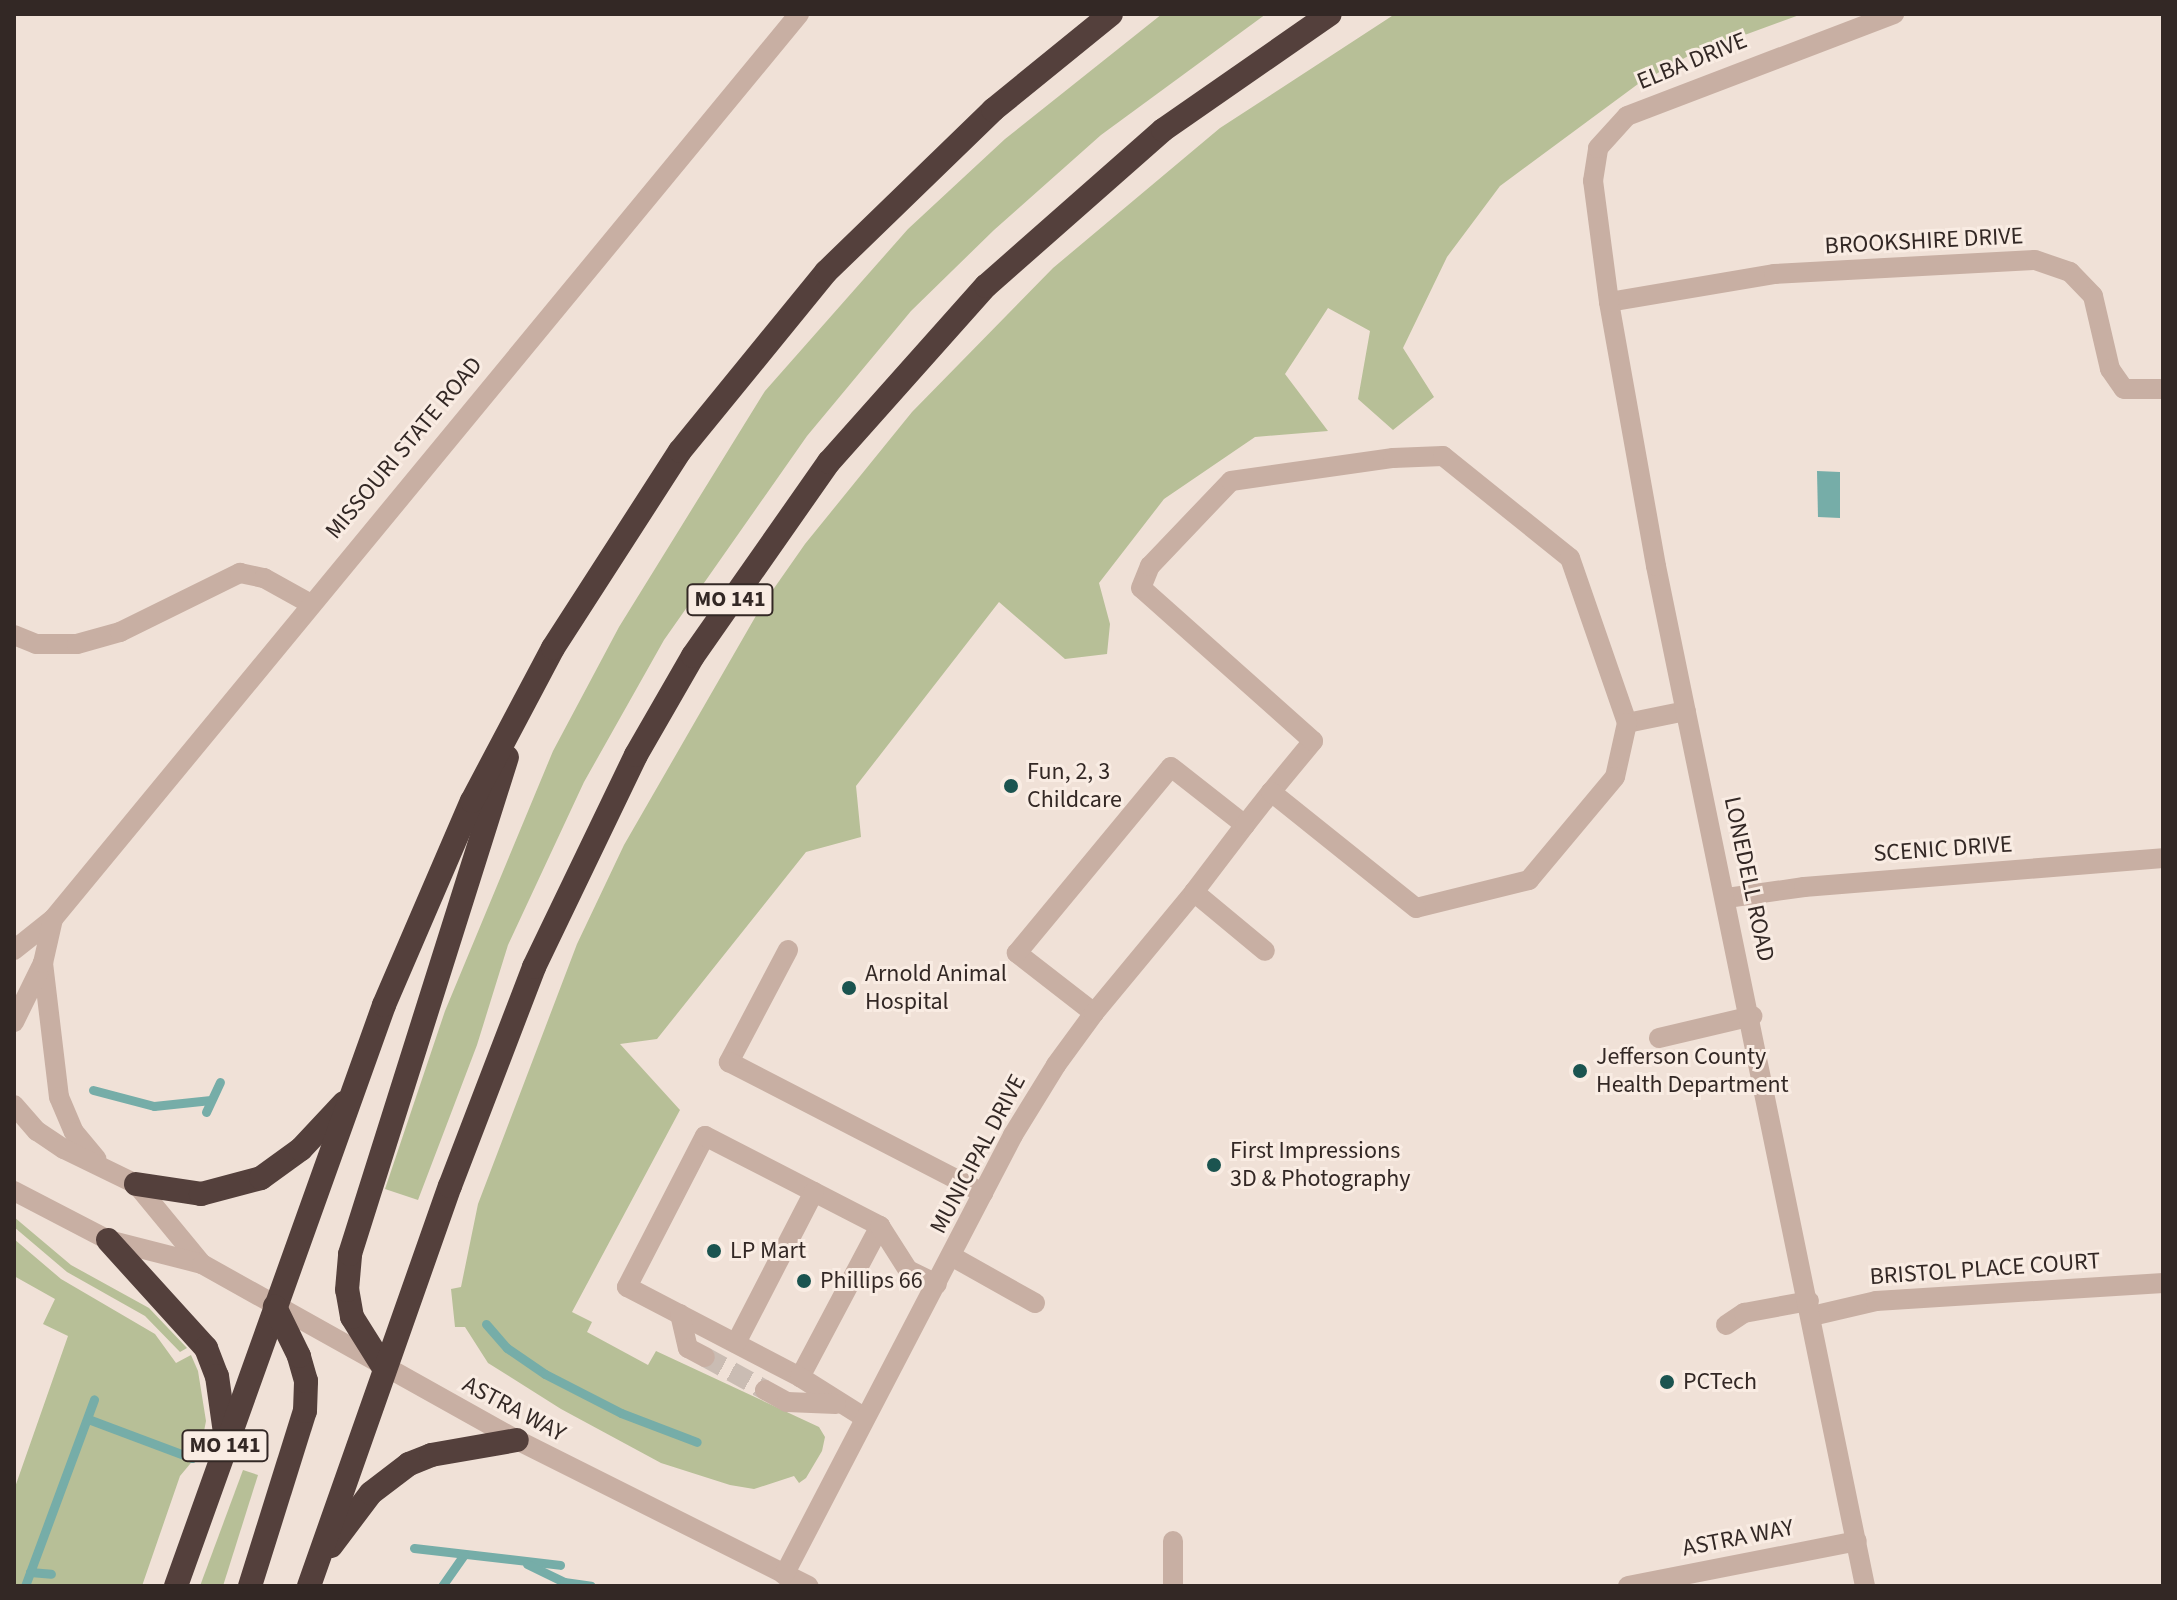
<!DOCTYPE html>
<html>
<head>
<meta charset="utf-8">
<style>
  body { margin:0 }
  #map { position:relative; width:2177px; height:1600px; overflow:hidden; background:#f0e1d7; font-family:"Source Sans 3",sans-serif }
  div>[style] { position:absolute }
  .green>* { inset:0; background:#b7bf97 }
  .water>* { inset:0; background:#76ada8 }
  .stream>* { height:9px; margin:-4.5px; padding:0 4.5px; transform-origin:4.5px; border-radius:4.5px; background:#76ada8 }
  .minor-tunnel>* { height:20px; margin-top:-10px; transform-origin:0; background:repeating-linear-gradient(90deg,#cabcb3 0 20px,transparent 0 30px) }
  .minor>* { height:20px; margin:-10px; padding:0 10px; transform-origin:10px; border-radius:10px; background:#c8afa3 }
  .highway>* { height:24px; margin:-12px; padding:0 12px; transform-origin:12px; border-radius:12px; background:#54403c }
  .dots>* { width:22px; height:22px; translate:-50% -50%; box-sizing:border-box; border:4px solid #f9ece3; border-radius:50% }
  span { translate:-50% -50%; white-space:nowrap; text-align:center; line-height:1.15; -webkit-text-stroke:6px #f9ece3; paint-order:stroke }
  .shield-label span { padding:2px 6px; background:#f9ece3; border:2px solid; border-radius:6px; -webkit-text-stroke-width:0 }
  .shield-label { font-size:22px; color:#332825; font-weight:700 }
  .street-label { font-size:24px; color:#332825 }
  .poi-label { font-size:24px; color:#332825 }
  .left { translate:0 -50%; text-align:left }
  .frame { position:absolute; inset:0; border:16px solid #332825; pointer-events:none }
</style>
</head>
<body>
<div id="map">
  <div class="green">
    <i style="clip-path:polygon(1162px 14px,1266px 14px,1101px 135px,994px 230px,911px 311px,807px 436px,664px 640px,584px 782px,508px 945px,477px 1045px,418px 1200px,385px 1189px,445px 1011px,553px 751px,619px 627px,765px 391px,908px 229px,1005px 139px)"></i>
    <i style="clip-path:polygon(1395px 14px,1802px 14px,1690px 55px,1638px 84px,1500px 186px,1447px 257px,1403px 348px,1434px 397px,1393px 430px,1358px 399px,1370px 331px,1328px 308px,1285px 374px,1328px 431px,1255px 437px,1164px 499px,1099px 583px,1110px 624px,1107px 654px,1065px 659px,999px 602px,856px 786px,861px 837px,806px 852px,657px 1039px,620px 1044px,680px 1110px,572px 1312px,592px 1322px,587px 1332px,648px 1365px,656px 1351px,819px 1427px,825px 1437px,822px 1451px,806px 1478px,799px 1483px,794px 1476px,754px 1489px,730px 1485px,661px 1463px,561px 1409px,488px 1363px,465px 1327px,455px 1327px,451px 1289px,461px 1287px,478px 1204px,577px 944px,624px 845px,761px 607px,805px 544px,912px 412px,1053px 268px,1220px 128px)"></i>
    <i style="clip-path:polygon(14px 1217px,71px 1265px,149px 1308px,187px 1348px,180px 1352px,145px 1316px,67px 1272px,14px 1227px)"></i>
    <i style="clip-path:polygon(14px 1239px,61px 1279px,155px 1334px,176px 1363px,191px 1355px,198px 1371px,206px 1421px,200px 1452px,180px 1476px,142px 1586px,14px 1586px,14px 1490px,68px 1336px,43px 1324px,55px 1299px,14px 1276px)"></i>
    <i style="clip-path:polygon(243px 1470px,258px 1475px,223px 1586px,200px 1586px)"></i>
  </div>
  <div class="water">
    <i style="clip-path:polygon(1817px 471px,1840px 472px,1840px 518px,1818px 517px)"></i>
  </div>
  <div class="stream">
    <i style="left:93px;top:1090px;width:63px;rotate:14.7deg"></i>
    <i style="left:154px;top:1106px;width:57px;rotate:-6deg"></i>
    <i style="left:206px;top:1112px;width:33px;rotate:-65deg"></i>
    <i style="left:486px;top:1324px;width:32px;rotate:49deg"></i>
    <i style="left:507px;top:1348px;width:46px;rotate:34.4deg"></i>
    <i style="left:545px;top:1374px;width:85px;rotate:27.2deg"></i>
    <i style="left:621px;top:1413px;width:81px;rotate:20.9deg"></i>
    <i style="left:88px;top:1419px;width:111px;rotate:20.6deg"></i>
    <i style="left:414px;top:1548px;width:147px;rotate:6.6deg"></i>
    <i style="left:527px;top:1564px;width:41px;rotate:25.9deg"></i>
    <i style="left:564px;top:1582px;width:27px;rotate:8deg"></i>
    <i style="left:30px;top:1572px;width:21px;rotate:5deg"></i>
    <i style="left:25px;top:1586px;width:199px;rotate:-69.7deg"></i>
    <i style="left:442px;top:1586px;width:38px;rotate:-55deg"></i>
  </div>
  <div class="minor-tunnel">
    <i style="left:705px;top:1357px;width:68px;rotate:28.8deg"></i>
  </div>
  <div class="minor">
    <i style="left:1609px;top:302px;width:167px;rotate:-9.6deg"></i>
    <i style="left:1774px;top:274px;width:261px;rotate:-3.1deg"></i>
    <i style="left:2035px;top:260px;width:37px;rotate:19deg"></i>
    <i style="left:2070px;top:272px;width:33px;rotate:46deg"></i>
    <i style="left:2093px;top:296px;width:75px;rotate:76.9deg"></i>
    <i style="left:2110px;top:369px;width:24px;rotate:55deg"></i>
    <i style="left:2124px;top:389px;width:39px"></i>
    <i style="left:14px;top:635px;width:24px;rotate:22deg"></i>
    <i style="left:36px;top:644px;width:41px"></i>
    <i style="left:77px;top:644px;width:45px;rotate:-15.6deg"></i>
    <i style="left:120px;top:632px;width:134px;rotate:-26.2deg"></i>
    <i style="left:240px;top:573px;width:25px;rotate:12deg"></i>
    <i style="left:264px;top:578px;width:51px;rotate:29.1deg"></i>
    <i style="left:1627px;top:723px;width:60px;rotate:-11.5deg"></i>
    <i style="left:1194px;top:892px;width:92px;rotate:39.7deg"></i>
    <i style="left:1727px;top:898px;width:78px;rotate:-8.1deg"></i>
    <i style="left:1804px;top:887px;width:360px;rotate:-4.6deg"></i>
    <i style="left:14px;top:950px;width:50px;rotate:-38.5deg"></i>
    <i style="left:53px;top:919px;width:1173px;rotate:-50.5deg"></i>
    <i style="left:788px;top:950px;width:127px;rotate:117.8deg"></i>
    <i style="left:729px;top:1062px;width:286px;rotate:27.3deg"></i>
    <i style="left:43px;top:963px;width:135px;rotate:83.2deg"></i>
    <i style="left:59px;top:1097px;width:38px;rotate:67deg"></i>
    <i style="left:74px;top:1132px;width:35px;rotate:50deg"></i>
    <i style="left:1094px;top:1013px;width:98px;rotate:-142.1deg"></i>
    <i style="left:1017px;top:953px;width:241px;rotate:-50.4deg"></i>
    <i style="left:1171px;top:767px;width:94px;rotate:38.1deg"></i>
    <i style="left:14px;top:1022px;width:66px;rotate:-63.8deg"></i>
    <i style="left:43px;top:963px;width:45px;rotate:-77.2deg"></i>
    <i style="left:1659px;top:1038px;width:96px;rotate:-13.3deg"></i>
    <i style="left:14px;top:1105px;width:35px;rotate:49deg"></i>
    <i style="left:37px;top:1131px;width:32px;rotate:34deg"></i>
    <i style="left:64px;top:1149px;width:80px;rotate:25.9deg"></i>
    <i style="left:136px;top:1184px;width:104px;rotate:50.5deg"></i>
    <i style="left:14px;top:1191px;width:106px;rotate:27.5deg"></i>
    <i style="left:108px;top:1240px;width:97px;rotate:14.3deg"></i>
    <i style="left:202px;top:1264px;width:361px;rotate:29.2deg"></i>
    <i style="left:517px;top:1440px;width:326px;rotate:26.6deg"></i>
    <i style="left:880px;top:1226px;width:171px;rotate:117.9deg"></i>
    <i style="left:800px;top:1377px;width:195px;rotate:-152.5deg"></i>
    <i style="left:627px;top:1287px;width:170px;rotate:-62.7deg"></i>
    <i style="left:705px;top:1136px;width:197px;rotate:27.2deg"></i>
    <i style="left:880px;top:1226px;width:52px;rotate:57.5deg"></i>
    <i style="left:908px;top:1270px;width:32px;rotate:26deg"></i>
    <i style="left:953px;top:1257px;width:94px;rotate:29.3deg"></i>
    <i style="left:680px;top:1314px;width:35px;rotate:77deg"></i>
    <i style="left:688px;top:1348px;width:19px;rotate:28deg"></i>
    <i style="left:1812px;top:1316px;width:66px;rotate:-13.2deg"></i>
    <i style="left:1876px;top:1301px;width:288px;rotate:-3.6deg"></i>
    <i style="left:1726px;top:1325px;width:22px;rotate:-34deg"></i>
    <i style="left:1744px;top:1313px;width:66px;rotate:-10.5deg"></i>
    <i style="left:736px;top:1343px;width:170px;rotate:-62.7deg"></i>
    <i style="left:800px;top:1377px;width:77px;rotate:32.2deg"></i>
    <i style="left:765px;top:1390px;width:25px;rotate:29deg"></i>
    <i style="left:787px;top:1402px;width:49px;rotate:2.3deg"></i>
    <i style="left:1173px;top:1541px;width:45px;rotate:90deg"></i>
    <i style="left:784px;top:1575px;width:496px;rotate:-62.5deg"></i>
    <i style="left:1013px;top:1135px;width:82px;rotate:-58.4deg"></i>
    <i style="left:1056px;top:1065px;width:64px;rotate:-53.8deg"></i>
    <i style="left:1094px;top:1013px;width:157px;rotate:-50.4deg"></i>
    <i style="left:1194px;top:892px;width:84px;rotate:-52.7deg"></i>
    <i style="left:1245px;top:825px;width:42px;rotate:-51.8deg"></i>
    <i style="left:1271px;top:792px;width:66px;rotate:-50.5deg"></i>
    <i style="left:1313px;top:741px;width:230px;rotate:-138.3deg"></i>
    <i style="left:1141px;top:588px;width:24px;rotate:-68deg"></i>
    <i style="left:1150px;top:566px;width:117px;rotate:-46.4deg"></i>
    <i style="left:1231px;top:481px;width:164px;rotate:-8.1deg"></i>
    <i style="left:1393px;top:458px;width:50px;rotate:-2.3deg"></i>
    <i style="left:1443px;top:456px;width:163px;rotate:38.8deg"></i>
    <i style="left:1570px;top:558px;width:175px;rotate:70.9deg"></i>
    <i style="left:1627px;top:723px;width:55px;rotate:102.5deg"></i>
    <i style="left:1615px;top:777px;width:134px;rotate:129.9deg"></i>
    <i style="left:1529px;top:880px;width:116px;rotate:166.1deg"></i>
    <i style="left:1416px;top:908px;width:186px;rotate:-141.3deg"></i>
    <i style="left:1628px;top:1586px;width:233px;rotate:-11.1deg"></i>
    <i style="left:1865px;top:1586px;width:1041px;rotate:-101.58deg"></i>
    <i style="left:1656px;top:566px;width:268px;rotate:-100.1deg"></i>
    <i style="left:1609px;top:302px;width:122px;rotate:-97.5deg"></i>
    <i style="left:1593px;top:181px;width:33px;rotate:-81deg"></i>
    <i style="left:1598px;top:148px;width:43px;rotate:-47.8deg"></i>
    <i style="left:1627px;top:116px;width:286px;rotate:-20.9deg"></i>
  </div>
  <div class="highway">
    <i style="left:136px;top:1184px;width:66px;rotate:8.7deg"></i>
    <i style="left:201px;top:1194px;width:62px;rotate:-14.9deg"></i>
    <i style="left:261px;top:1178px;width:49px;rotate:-35.9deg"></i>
    <i style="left:301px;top:1149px;width:63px;rotate:-46.9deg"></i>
    <i style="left:108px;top:1240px;width:146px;rotate:47.8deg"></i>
    <i style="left:206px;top:1348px;width:30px;rotate:69deg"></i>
    <i style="left:217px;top:1376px;width:58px;rotate:82deg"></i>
    <i style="left:384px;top:1368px;width:60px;rotate:-122.1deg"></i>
    <i style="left:352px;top:1317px;width:27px;rotate:-100deg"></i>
    <i style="left:347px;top:1290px;width:36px;rotate:-85deg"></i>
    <i style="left:350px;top:1254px;width:521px;rotate:-72.47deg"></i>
    <i style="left:331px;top:1546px;width:66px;rotate:-53deg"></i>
    <i style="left:371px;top:1493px;width:48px;rotate:-37.3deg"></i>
    <i style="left:409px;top:1464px;width:24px;rotate:-22deg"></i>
    <i style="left:431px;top:1455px;width:87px;rotate:-9.9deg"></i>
    <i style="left:176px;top:1586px;width:617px;rotate:-70.3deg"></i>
    <i style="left:384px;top:1005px;width:222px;rotate:-66.7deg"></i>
    <i style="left:472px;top:801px;width:173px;rotate:-62.1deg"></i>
    <i style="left:553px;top:648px;width:234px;rotate:-57.2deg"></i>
    <i style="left:680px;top:451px;width:231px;rotate:-50.8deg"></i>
    <i style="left:826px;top:272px;width:233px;rotate:-44.1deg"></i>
    <i style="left:993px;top:110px;width:152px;rotate:-39.1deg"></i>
    <i style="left:250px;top:1586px;width:183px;rotate:-72.6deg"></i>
    <i style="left:305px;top:1411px;width:30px;rotate:-88deg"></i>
    <i style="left:306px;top:1381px;width:26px;rotate:-106deg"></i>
    <i style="left:299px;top:1356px;width:55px;rotate:-116.1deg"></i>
    <i style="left:309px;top:1586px;width:424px;rotate:-70.6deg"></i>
    <i style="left:450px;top:1186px;width:235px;rotate:-69deg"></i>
    <i style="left:534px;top:967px;width:235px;rotate:-64.3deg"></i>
    <i style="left:636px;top:755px;width:114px;rotate:-60.1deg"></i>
    <i style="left:693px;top:656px;width:237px;rotate:-55deg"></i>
    <i style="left:829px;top:462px;width:236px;rotate:-48.3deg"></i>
    <i style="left:986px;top:286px;width:236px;rotate:-41.4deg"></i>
    <i style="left:1163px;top:130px;width:203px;rotate:-34.8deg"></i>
  </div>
  <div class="dots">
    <i style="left:1011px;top:786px;background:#1b5450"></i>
    <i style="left:849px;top:988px;background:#1b5450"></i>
    <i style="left:1580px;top:1071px;background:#1b5450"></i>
    <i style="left:1214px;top:1165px;background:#1b5450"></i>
    <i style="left:714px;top:1251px;background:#1b5450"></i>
    <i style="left:804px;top:1281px;background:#1b5450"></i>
    <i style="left:1667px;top:1382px;background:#1b5450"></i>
  </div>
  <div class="shield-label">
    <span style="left:730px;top:600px">MO 141</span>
    <span style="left:225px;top:1446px">MO 141</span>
  </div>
  <div class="street-label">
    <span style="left:1692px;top:61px;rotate:-22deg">ELBA DRIVE</span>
    <span style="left:1924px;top:241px;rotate:-3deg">BROOKSHIRE DRIVE</span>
    <span style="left:404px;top:448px;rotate:-50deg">MISSOURI STATE ROAD</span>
    <span style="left:1943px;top:849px;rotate:-4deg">SCENIC DRIVE</span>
    <span style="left:1749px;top:879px;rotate:78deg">LONEDELL ROAD</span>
    <span style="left:978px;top:1154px;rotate:-62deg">MUNICIPAL DRIVE</span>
    <span style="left:1985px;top:1269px;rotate:-4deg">BRISTOL PLACE COURT</span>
    <span style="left:514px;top:1409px;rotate:28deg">ASTRA WAY</span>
    <span style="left:1738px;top:1538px;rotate:-11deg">ASTRA WAY</span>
  </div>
  <div class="poi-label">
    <span class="left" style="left:1027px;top:786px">Fun, 2, 3<br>Childcare</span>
    <span class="left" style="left:865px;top:988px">Arnold Animal<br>Hospital</span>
    <span class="left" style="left:1596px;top:1071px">Jefferson County<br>Health Department</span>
    <span class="left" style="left:1230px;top:1165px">First Impressions<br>3D &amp; Photography</span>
    <span class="left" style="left:730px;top:1251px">LP Mart</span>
    <span class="left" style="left:820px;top:1281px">Phillips 66</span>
    <span class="left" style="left:1683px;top:1382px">PCTech</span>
  </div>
  <div class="frame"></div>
</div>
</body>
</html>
